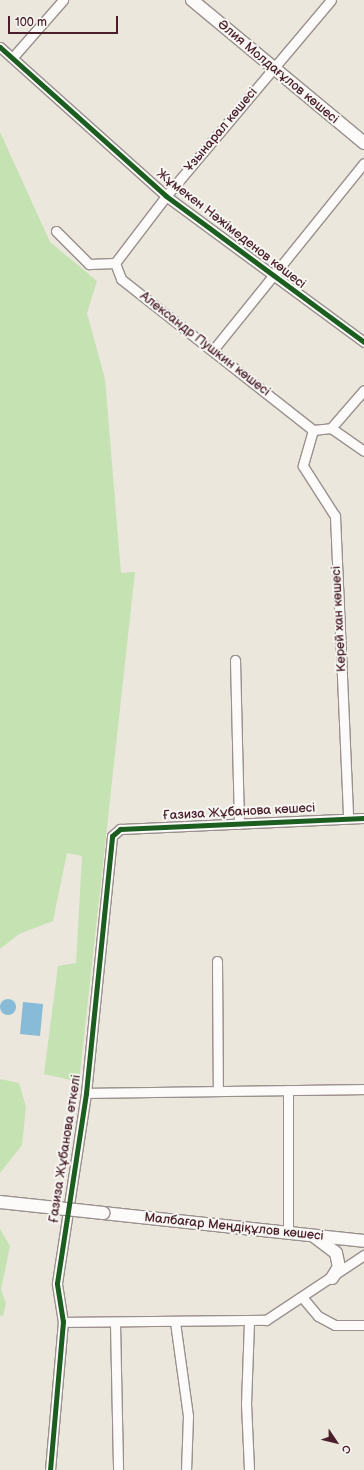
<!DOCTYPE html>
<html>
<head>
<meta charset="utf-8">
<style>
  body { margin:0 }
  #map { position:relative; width:364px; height:1470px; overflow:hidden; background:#ece7dd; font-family:"Balsamiq Sans",sans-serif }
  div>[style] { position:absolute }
  .green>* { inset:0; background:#c4e2b2 }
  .water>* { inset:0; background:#87bbd7 }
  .round { border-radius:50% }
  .roads { filter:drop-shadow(1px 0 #9a908d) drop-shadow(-1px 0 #9a908d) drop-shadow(0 1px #9a908d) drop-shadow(0 -1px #9a908d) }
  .street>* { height:9px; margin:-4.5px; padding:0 4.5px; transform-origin:4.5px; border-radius:4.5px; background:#fcfbfa }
  .secondary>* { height:12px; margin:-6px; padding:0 6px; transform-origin:6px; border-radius:6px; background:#fcfbfa }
  .bridges { filter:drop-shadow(1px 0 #9a908d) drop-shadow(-1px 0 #9a908d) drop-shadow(0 1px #9a908d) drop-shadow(0 -1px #9a908d) }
  .secondary-bridge>* { height:12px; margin:-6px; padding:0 6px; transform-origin:6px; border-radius:6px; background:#fcfbfa }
  .cycleway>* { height:5px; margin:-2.5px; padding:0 2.5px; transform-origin:2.5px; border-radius:2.5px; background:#1b5e20 }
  span { translate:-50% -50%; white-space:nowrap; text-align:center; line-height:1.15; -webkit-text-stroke:4px #f6f6f2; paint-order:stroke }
  .street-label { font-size:13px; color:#4a1f2b }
  .north { position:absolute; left:316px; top:1422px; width:40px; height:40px; -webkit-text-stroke:3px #f6f6f2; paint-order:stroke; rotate:125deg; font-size:11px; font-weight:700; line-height:16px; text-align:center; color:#4a1f2b }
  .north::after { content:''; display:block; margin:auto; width:14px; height:18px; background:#4a1f2b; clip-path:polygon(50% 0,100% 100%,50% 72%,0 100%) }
  .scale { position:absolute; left:8px; top:16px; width:110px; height:18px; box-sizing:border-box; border:2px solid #4a1f2b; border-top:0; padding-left:5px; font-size:12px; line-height:14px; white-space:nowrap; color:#4a1f2b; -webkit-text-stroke:3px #f6f6f2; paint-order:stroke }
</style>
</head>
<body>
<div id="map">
  <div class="green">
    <i style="clip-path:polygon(0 132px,50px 242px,97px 281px,87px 313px,105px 379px,121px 573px,135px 572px,79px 1082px,44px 1074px,58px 966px,76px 963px,82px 856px,67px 853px,53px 921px,19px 934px,0 949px)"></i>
    <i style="clip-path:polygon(0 1079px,19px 1083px,26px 1107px,22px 1145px,0 1173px)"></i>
    <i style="clip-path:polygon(0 1229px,10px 1246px,1px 1290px,6px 1303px,3px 1316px,0 1315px)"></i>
  </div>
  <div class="water">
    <i class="round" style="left:0;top:999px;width:16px;height:16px"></i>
    <i style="clip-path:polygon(23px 1002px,43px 1004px,40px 1036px,20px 1034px)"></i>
  </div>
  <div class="roads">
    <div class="street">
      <i style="left:0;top:47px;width:223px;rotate:41.9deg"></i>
      <i style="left:166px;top:196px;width:246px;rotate:36.4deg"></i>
      <i style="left:13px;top:57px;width:76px;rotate:-48.7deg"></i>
      <i style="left:56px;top:231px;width:47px;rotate:45deg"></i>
      <i style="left:89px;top:264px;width:26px;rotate:-2deg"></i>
      <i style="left:115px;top:263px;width:17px;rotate:69deg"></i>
      <i style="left:121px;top:279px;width:244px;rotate:38.2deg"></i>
      <i style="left:313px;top:430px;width:18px;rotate:-6deg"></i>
      <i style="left:331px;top:428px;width:40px;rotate:34.9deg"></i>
      <i style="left:115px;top:263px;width:84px;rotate:-52.7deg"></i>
      <i style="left:166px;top:196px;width:256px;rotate:-49.9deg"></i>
      <i style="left:213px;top:350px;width:240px;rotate:-51.1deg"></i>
      <i style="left:331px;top:428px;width:50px;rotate:-49deg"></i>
      <i style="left:313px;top:430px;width:37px;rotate:106deg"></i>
      <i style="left:303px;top:466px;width:59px;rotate:57.4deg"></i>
      <i style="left:335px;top:516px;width:302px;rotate:87.5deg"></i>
      <i style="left:235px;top:660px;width:164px;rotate:88.6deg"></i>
      <i style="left:217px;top:961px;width:128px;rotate:89.6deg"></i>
      <i style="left:86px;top:1093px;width:278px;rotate:-0.8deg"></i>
      <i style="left:288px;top:1233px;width:143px;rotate:-90deg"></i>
      <i style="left:302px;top:1297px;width:25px;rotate:50deg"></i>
      <i style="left:318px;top:1316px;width:19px;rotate:28deg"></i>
      <i style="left:335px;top:1325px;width:29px"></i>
      <i style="left:63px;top:1322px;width:203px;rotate:-0.6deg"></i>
      <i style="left:266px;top:1320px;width:118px;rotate:-33.6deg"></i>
      <i style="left:175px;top:1322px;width:95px;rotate:82.1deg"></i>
      <i style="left:188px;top:1416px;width:54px;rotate:92.1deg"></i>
      <i style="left:249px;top:1322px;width:81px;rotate:92.1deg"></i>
      <i style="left:246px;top:1403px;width:67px;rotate:87.4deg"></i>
      <i style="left:115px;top:1323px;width:147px;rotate:88.8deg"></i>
      <i style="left:50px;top:1470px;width:149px;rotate:-85deg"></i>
      <i style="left:63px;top:1322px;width:39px;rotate:-99deg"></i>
      <i style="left:57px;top:1283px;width:192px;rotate:-81.3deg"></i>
      <i style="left:86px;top:1093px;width:258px;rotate:-84.2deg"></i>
      <i style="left:112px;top:836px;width:11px;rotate:-41deg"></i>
      <i style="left:120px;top:829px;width:244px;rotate:-2.6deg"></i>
    </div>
    <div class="secondary">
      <i style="left:192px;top:0;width:224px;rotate:39.7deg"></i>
      <i style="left:103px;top:1213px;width:262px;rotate:6.1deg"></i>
      <i style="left:315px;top:1237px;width:26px;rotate:37deg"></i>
      <i style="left:336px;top:1253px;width:14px;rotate:78deg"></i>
      <i style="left:339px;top:1267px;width:13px;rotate:122deg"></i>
    </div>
  </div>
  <div class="bridges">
    <div class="secondary-bridge">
      <i style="left:0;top:1202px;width:104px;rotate:6.1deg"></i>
    </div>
  </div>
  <div class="cycleway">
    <i style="left:0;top:47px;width:223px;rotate:41.9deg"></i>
    <i style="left:166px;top:196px;width:246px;rotate:36.4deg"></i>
    <i style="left:50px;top:1470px;width:149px;rotate:-85deg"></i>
    <i style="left:63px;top:1322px;width:39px;rotate:-99deg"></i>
    <i style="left:57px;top:1283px;width:192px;rotate:-81.3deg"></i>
    <i style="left:86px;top:1093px;width:258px;rotate:-84.2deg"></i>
    <i style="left:112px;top:836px;width:11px;rotate:-41deg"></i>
    <i style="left:120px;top:829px;width:244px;rotate:-2.6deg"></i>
  </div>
  <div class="street-label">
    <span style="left:278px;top:72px;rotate:40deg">Әлия Молдағұлов көшесі</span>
    <span style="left:221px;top:130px;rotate:-50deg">Ұзынарал көшесі</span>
    <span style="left:231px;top:229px;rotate:38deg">Жұмекен Нәжімеденов көшесі</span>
    <span style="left:205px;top:344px;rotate:38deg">Александр Пушкин көшесі</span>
    <span style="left:339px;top:619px;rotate:-93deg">Керей хан көшесі</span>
    <span style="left:239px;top:812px;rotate:-3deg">Ғазиза Жұбанова көшесі</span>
    <span style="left:65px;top:1149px;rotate:-81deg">Ғазиза Жұбанова өткелі</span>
    <span style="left:234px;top:1227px;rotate:6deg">Малбағар Меңдіқұлов көшесі</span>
  </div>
  <div class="north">С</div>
  <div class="scale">100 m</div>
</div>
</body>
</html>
